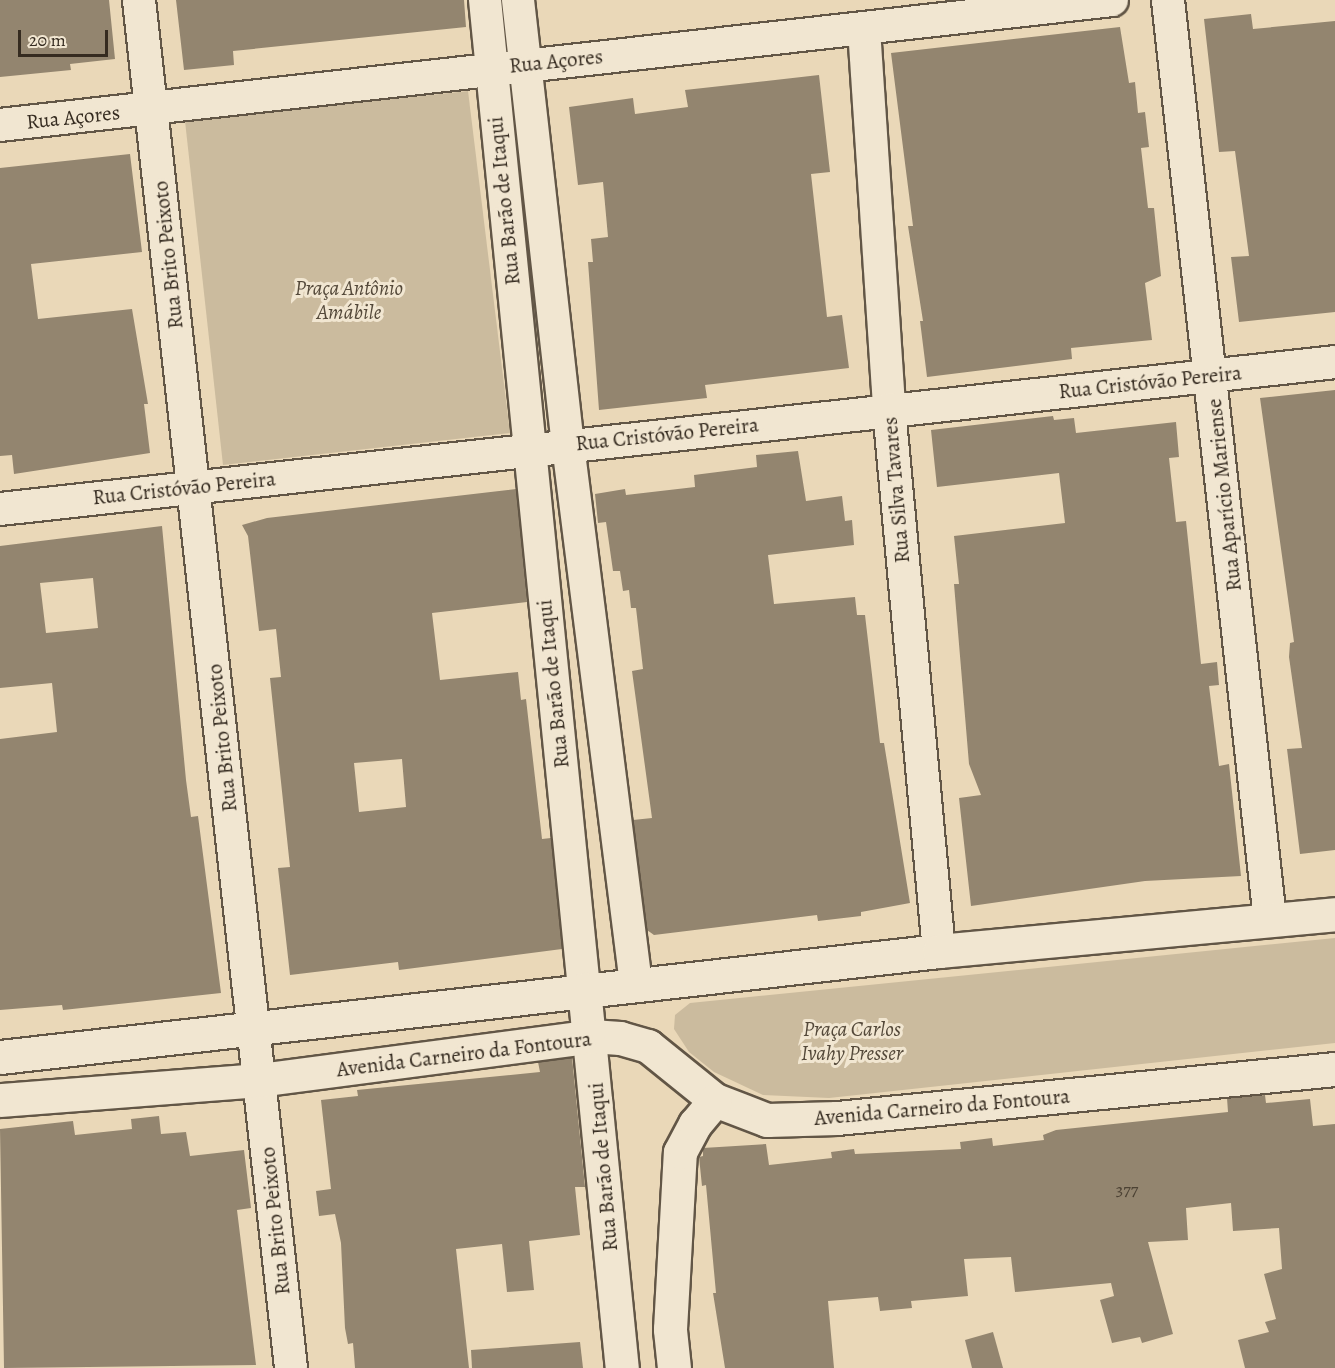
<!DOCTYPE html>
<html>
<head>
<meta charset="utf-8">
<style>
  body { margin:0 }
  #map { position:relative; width:1335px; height:1368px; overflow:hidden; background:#ead8b8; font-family:Alegreya,serif }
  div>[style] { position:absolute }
  .green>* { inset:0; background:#cbbb9e }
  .building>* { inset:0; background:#93856f }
  .roads { filter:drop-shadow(2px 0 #625646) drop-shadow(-2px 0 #625646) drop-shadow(0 2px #625646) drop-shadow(0 -2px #625646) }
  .street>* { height:32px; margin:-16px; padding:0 16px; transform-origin:16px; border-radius:16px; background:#f1e6d1 }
  .secondary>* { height:33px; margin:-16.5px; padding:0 16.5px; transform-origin:16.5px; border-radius:16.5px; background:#f1e6d1 }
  span { translate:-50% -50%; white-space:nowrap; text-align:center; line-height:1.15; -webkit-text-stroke:6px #f1e6d1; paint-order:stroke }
  .number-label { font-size:18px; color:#4c4234 }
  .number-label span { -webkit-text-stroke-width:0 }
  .street-label { font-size:21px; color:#352b20 }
  .park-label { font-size:21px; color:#534839; font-style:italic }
  .scale { position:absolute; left:18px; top:30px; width:90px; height:27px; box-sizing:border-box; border:3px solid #352b20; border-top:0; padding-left:8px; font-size:18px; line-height:21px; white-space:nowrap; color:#352b20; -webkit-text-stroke:4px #f1e6d1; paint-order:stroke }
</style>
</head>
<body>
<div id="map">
  <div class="green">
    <i style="clip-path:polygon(468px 91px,510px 433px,223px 465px,185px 121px)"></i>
    <i style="clip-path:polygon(1335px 938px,1335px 1043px,829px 1098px,763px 1095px,714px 1072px,689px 1052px,674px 1029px,675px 1015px,690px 1003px)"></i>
  </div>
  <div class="building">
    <i style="clip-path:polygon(0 0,109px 0,115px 59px,70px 64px,71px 70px,0 77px)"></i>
    <i style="clip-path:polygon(176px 0,464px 0,466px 27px,233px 51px,234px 65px,184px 70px)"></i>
    <i style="clip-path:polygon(1251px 14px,1253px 29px,1335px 21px,1335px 312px,1239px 322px,1231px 257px,1249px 256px,1235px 151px,1219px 152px,1204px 19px)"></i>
    <i style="clip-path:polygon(1120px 27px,1129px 83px,1135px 82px,1138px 113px,1145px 112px,1149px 147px,1141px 148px,1148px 208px,1154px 208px,1161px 276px,1145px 283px,1152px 340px,1071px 348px,1072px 359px,927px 377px,920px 321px,923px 321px,908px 226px,913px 226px,891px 53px)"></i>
    <i style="clip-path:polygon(819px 75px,830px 172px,811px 174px,827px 317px,842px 315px,849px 368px,705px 385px,707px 398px,599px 410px,588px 262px,593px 262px,591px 239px,608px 237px,603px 182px,578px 185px,569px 107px,633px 98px,635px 114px,688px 107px,685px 90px)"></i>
    <i style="clip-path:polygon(130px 154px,142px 252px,31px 264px,38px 319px,132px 309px,148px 404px,144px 404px,150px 453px,14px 474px,12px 455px,0 456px,0 168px)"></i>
    <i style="clip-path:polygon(1335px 390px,1335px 850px,1300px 854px,1287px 749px,1302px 748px,1289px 657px,1290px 643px,1294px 642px,1260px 398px)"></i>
    <i style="clip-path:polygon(1053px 416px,1054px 420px,1074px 418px,1076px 433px,1176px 422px,1179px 457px,1169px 458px,1176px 522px,1186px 521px,1201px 664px,1217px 662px,1219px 685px,1209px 686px,1219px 766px,1229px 764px,1241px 876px,1145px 881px,971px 906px,959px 798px,981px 795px,969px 764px,954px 584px,959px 584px,954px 536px,1065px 523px,1059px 473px,937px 487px,931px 430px)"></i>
    <i style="clip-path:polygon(798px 451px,806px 501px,842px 496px,845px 521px,852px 520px,854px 545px,768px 555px,774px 604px,855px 597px,857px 615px,865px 615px,880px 743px,884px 743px,910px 903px,861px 912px,861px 916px,818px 921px,817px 915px,654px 935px,647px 930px,633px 820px,652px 818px,632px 671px,643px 669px,636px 608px,631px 608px,629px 590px,623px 591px,620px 571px,613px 571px,606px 522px,598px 523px,595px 494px,625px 489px,626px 495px,695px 487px,694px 475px,757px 467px,756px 455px)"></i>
    <i style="clip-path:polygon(evenodd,516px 489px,527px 602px,432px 613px,440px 680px,518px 672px,521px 700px,526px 699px,542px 839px,551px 838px,562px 949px,399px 970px,398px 962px,290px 975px,278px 868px,290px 867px,270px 678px,281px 677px,276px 629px,259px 631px,248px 536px,242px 525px,267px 518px,516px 489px,402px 759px,406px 807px,359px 812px,354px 763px,402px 759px)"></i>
    <i style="clip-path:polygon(evenodd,162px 526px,186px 780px,191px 817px,198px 816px,221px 993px,63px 1010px,62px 1005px,0 1010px,0 739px,57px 732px,52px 683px,0 688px,0 546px,162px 526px,93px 578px,98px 628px,46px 633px,40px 583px,93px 578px)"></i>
    <i style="clip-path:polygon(572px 1057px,585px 1187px,575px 1187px,580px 1235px,529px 1241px,534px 1290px,507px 1292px,502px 1244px,456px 1249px,469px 1368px,355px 1368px,353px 1343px,348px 1344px,345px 1328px,341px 1243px,335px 1214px,319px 1216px,316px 1191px,331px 1189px,321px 1100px,358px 1096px,357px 1090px,540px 1072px,538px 1062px)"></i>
    <i style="clip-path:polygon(1265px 1095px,1266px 1103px,1310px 1099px,1313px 1126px,1335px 1124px,1335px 1368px,1245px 1368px,1238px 1340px,1269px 1332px,1265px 1322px,1276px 1319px,1264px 1274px,1282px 1269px,1279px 1228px,1233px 1231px,1231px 1203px,1186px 1208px,1188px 1240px,1148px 1242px,1173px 1334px,1142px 1343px,1140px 1337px,1112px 1343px,1100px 1300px,1114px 1296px,1111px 1283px,1015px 1292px,1011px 1257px,964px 1259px,968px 1296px,911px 1301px,912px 1308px,880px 1311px,878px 1297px,828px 1301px,834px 1368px,725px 1368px,713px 1293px,716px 1293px,706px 1185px,702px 1186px,699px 1157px,703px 1156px,703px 1148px,766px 1144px,769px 1165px,832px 1158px,831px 1152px,854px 1149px,855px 1154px,961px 1149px,960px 1142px,992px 1138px,993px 1146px,1044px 1140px,1043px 1135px,1056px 1130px,1228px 1112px,1227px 1098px)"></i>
    <i style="clip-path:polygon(159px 1116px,161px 1134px,186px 1132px,190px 1156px,244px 1150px,251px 1208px,237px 1210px,256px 1365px,4px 1368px,0 1129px,73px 1121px,75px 1135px,132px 1129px,131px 1119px)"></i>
    <i style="clip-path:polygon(993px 1332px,1003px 1368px,972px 1368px,965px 1340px)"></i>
    <i style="clip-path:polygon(580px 1342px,583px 1368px,472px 1368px,471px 1350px)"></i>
  </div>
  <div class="roads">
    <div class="street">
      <i style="left:139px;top:0;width:1376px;rotate:83.66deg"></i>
      <i style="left:485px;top:0;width:994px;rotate:84.28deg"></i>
      <i style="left:518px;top:0;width:448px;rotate:83.6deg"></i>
      <i style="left:568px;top:445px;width:543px;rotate:82.81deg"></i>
      <i style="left:1168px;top:0;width:925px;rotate:83.67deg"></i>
      <i style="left:864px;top:29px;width:381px;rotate:86.2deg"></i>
      <i style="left:889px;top:409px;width:544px;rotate:84.73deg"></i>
      <i style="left:0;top:125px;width:1119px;rotate:-6.41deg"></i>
      <i style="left:0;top:509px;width:1343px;rotate:-6.28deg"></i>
    </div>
    <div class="secondary">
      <i style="left:584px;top:989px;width:381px;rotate:84.3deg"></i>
      <i style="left:0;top:1057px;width:945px;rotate:-6.44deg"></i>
      <i style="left:939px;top:951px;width:398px;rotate:-5.3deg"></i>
      <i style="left:0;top:1100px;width:260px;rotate:-4.4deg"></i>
      <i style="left:259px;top:1080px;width:335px;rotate:-7.5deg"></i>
      <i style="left:591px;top:1036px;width:29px;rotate:4deg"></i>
      <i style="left:620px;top:1038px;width:29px;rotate:16deg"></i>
      <i style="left:648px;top:1046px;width:86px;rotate:38.9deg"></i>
      <i style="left:715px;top:1100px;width:56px;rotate:21deg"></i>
      <i style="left:767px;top:1120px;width:70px;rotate:-1.6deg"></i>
      <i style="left:837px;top:1118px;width:500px;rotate:-5.62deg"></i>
      <i style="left:674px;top:1368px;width:39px;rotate:-96deg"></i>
      <i style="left:670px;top:1329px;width:177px;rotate:-86.8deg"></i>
      <i style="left:680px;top:1152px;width:32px;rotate:-62deg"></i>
      <i style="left:695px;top:1124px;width:31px;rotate:-50deg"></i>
    </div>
  </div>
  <div class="number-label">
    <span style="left:1127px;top:1189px">377</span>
  </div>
  <div class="street-label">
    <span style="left:556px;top:61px;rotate:-6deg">Rua Açores</span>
    <span style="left:73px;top:117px;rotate:-6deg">Rua Açores</span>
    <span style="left:504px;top:201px;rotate:-96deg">Rua Barão de Itaqui</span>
    <span style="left:168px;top:255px;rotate:-96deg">Rua Brito Peixoto</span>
    <span style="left:1150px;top:382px;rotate:-6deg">Rua Cristóvão Pereira</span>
    <span style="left:667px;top:434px;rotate:-6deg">Rua Cristóvão Pereira</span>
    <span style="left:184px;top:488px;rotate:-6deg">Rua Cristóvão Pereira</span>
    <span style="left:896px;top:490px;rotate:-95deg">Rua Silva Tavares</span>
    <span style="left:1224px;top:495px;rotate:-96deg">Rua Aparício Mariense</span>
    <span style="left:553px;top:684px;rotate:-96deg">Rua Barão de Itaqui</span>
    <span style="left:222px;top:738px;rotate:-96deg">Rua Brito Peixoto</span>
    <span style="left:464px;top:1054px;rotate:-7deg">Avenida Carneiro da Fontoura</span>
    <span style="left:942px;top:1107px;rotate:-5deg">Avenida Carneiro da Fontoura</span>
    <span style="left:603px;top:1167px;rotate:-95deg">Rua Barão de Itaqui</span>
    <span style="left:275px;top:1221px;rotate:-96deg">Rua Brito Peixoto</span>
  </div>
  <div class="park-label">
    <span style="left:349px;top:300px">Praça Antônio<br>Amábile</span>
    <span style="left:852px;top:1041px">Praça Carlos<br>Ivahy Presser</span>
  </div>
  <div class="scale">20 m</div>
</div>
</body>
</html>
